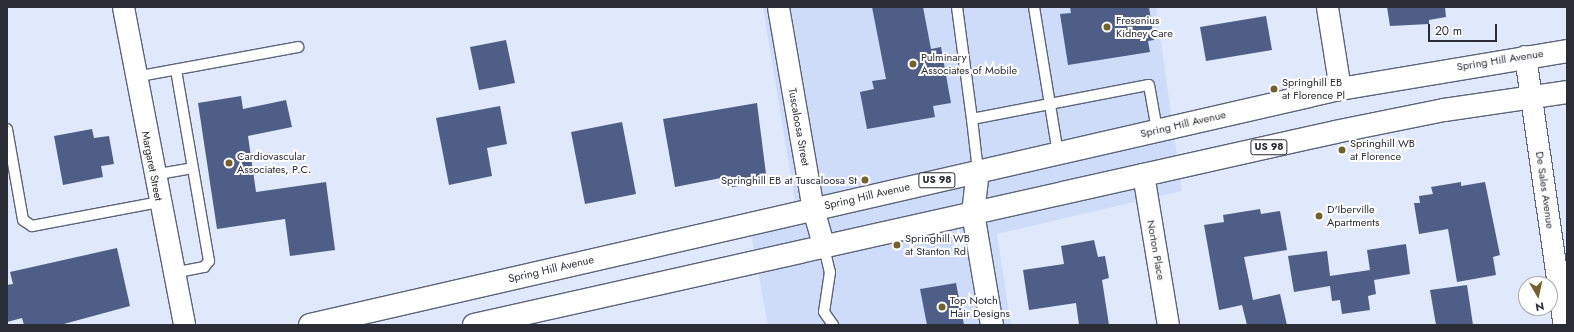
<!DOCTYPE html>
<html>
<head>
<meta charset="utf-8">
<style>
  body { margin:0 }
  #map { position:relative; width:1574px; height:332px; overflow:hidden; background:#e0e8fb; font-family:Jost,sans-serif }
  div>[style] { position:absolute }
  .built>* { inset:0; background:#cedcfa }
  .building>* { inset:0; background:#4e5e86 }
  .roads { filter:drop-shadow(1px 0 #5c6579) drop-shadow(-1px 0 #5c6579) drop-shadow(0 1px #5c6579) drop-shadow(0 -1px #5c6579) }
  .service>* { height:10px; margin:-5px; padding:0 5px; transform-origin:5px; border-radius:5px; background:#fff }
  .minor>* { height:21px; margin:-10.5px; padding:0 10.5px; transform-origin:10.5px; border-radius:10.5px; background:#fff }
  .tertiary>* { height:22px; margin:-11px; padding:0 11px; transform-origin:11px; border-radius:11px; background:#fff }
  .primary>* { height:22px; margin:-11px; padding:0 11px; transform-origin:11px; border-radius:11px; background:#fff }
  .dots>* { width:11px; height:11px; translate:-50% -50%; box-sizing:border-box; border:2px solid #fff; border-radius:50% }
  span { translate:-50% -50%; white-space:nowrap; text-align:center; line-height:1.15; -webkit-text-stroke:4px #fff; paint-order:stroke }
  .shield-label span { padding:1px 3px; background:#fff; border:1px solid; border-radius:3px; -webkit-text-stroke-width:0 }
  .shield-label { font-size:10px; color:#2a2d36; font-weight:700 }
  .poi-label { font-size:11px; color:#2a2d36 }
  .left { translate:0 -50%; text-align:left }
  .right { translate:-100% -50%; text-align:right }
  .street-label { font-size:11px; color:#2a2d36 }
  .frame { position:absolute; inset:0; border:8px solid #2a2d36; pointer-events:none }
  .north { position:absolute; left:1518px; top:276px; width:40px; height:40px; box-sizing:border-box; background:#fff; border:1px solid #aaabaf; border-radius:50%; rotate:171deg; font-size:11px; font-weight:700; line-height:16px; text-align:center; color:#2a2d36 }
  .north::after { content:''; display:block; margin:auto; width:14px; height:18px; background:#74602f; clip-path:polygon(50% 0,100% 100%,50% 72%,0 100%) }
  .scale { position:absolute; left:1428px; top:24px; width:69px; height:18px; box-sizing:border-box; border:2px solid #2a2d36; border-top:0; padding-left:5px; font-size:12px; line-height:14px; white-space:nowrap; color:#2a2d36; -webkit-text-stroke:3px #fff; paint-order:stroke }
</style>
</head>
<body>
<div id="map">
  <div class="built">
    <i style="clip-path:polygon(763px 7px,1156px 7px,1182px 191px,997px 234px,1011px 325px,768px 325px,747px 213px,795px 202px)"></i>
  </div>
  <div class="building">
    <i style="clip-path:polygon(872px 7px,923px 7px,931px 49px,941px 47px,951px 103px,933px 106px,935px 117px,867px 129px,860px 92px,874px 89px,872px 81px,886px 79px)"></i>
    <i style="clip-path:polygon(1070px 7px,1149px 7px,1154px 40px,1148px 41px,1150px 52px,1068px 65px,1060px 14px,1071px 13px)"></i>
    <i style="clip-path:polygon(1387px 7px,1445px 7px,1446px 17px,1429px 20px,1429px 24px,1390px 26px)"></i>
    <i style="clip-path:polygon(1266px 16px,1272px 50px,1206px 61px,1200px 27px)"></i>
    <i style="clip-path:polygon(506px 40px,515px 83px,479px 90px,470px 47px)"></i>
    <i style="clip-path:polygon(241px 96px,243px 109px,286px 100px,292px 127px,248px 136px,256px 192px,326px 182px,335px 250px,290px 256px,285px 219px,217px 229px,198px 103px)"></i>
    <i style="clip-path:polygon(757px 103px,767px 182px,732px 187px,731px 176px,675px 187px,663px 119px)"></i>
    <i style="clip-path:polygon(500px 106px,507px 144px,487px 148px,492px 176px,449px 185px,436px 118px)"></i>
    <i style="clip-path:polygon(622px 122px,636px 194px,585px 204px,571px 132px)"></i>
    <i style="clip-path:polygon(92px 129px,94px 138px,109px 136px,114px 164px,101px 166px,103px 177px,63px 185px,54px 136px)"></i>
    <i style="clip-path:polygon(1461px 182px,1461px 186px,1485px 182px,1500px 255px,1493px 257px,1496px 275px,1457px 282px,1448px 229px,1419px 234px,1414px 203px,1420px 203px,1419px 196px,1433px 194px,1431px 187px)"></i>
    <i style="clip-path:polygon(1260px 209px,1261px 214px,1280px 211px,1287px 250px,1244px 257px,1253px 300px,1280px 294px,1287px 325px,1247px 325px,1242px 305px,1219px 310px,1204px 225px,1224px 222px,1223px 215px)"></i>
    <i style="clip-path:polygon(1094px 240px,1098px 257px,1105px 256px,1109px 278px,1102px 280px,1109px 325px,1079px 325px,1076px 303px,1029px 310px,1023px 270px,1064px 264px,1061px 246px)"></i>
    <i style="clip-path:polygon(1406px 244px,1410px 274px,1374px 280px,1376px 294px,1368px 296px,1370px 310px,1342px 314px,1340px 300px,1332px 301px,1330px 286px,1294px 292px,1288px 256px,1327px 251px,1330px 276px,1370px 270px,1367px 250px)"></i>
    <i style="clip-path:polygon(117px 248px,130px 306px,60px 325px,24px 325px,22px 318px,7px 322px,7px 285px,13px 284px,10px 272px)"></i>
    <i style="clip-path:polygon(956px 283px,964px 325px,927px 325px,920px 289px)"></i>
    <i style="clip-path:polygon(1467px 285px,1473px 325px,1436px 325px,1430px 290px)"></i>
  </div>
  <div class="roads">
    <div class="service">
      <i style="left:957px;top:7px;width:113px;rotate:82.4deg"></i>
      <i style="left:1034px;top:7px;width:148px;rotate:80.7deg"></i>
      <i style="left:135px;top:77px;width:166px;rotate:-10.4deg"></i>
      <i style="left:7px;top:129px;width:92px;rotate:80deg"></i>
      <i style="left:23px;top:220px;width:11px;rotate:34deg"></i>
      <i style="left:32px;top:226px;width:129px;rotate:-10.7deg"></i>
      <i style="left:978px;top:171px;width:52px;rotate:-96.6deg"></i>
      <i style="left:972px;top:119px;width:180px;rotate:-10.9deg"></i>
      <i style="left:1149px;top:85px;width:46px;rotate:79.9deg"></i>
      <i style="left:153px;top:175px;width:40px;rotate:-10deg"></i>
      <i style="left:824px;top:247px;width:26px;rotate:77deg"></i>
      <i style="left:830px;top:272px;width:40px;rotate:98.5deg"></i>
      <i style="left:824px;top:312px;width:16px;rotate:55deg"></i>
      <i style="left:173px;top:273px;width:32px;rotate:-11deg"></i>
      <i style="left:204px;top:267px;width:8px;rotate:-50deg"></i>
      <i style="left:209px;top:261px;width:194px;rotate:-99.8deg"></i>
    </div>
    <div class="minor">
      <i style="left:123px;top:7px;width:324px;rotate:79.1deg"></i>
      <i style="left:778px;top:7px;width:205px;rotate:80.2deg"></i>
      <i style="left:813px;top:209px;width:40px;rotate:74deg"></i>
      <i style="left:1327px;top:7px;width:83px;rotate:81deg"></i>
      <i style="left:1525px;top:56px;width:272px;rotate:81.8deg"></i>
      <i style="left:1143px;top:174px;width:153px;rotate:80.6deg"></i>
    </div>
    <div class="tertiary">
      <i style="left:978px;top:171px;width:42px;rotate:96.8deg"></i>
      <i style="left:973px;top:213px;width:114px;rotate:80.4deg"></i>
    </div>
    <div class="primary">
      <i style="left:310px;top:325px;width:1057px;rotate:-12.91deg"></i>
      <i style="left:1340px;top:89px;width:230px;rotate:-9.5deg"></i>
      <i style="left:474px;top:325px;width:882px;rotate:-12.63deg"></i>
      <i style="left:1335px;top:132px;width:111px;rotate:-11.4deg"></i>
      <i style="left:1444px;top:110px;width:124px;rotate:-8.3deg"></i>
    </div>
  </div>
  <div class="dots">
    <i style="left:1107px;top:27px;background:#74602f"></i>
    <i style="left:913px;top:64px;background:#74602f"></i>
    <i style="left:1274px;top:89px;background:#74602f"></i>
    <i style="left:1342px;top:150px;background:#74602f"></i>
    <i style="left:229px;top:163px;background:#74602f"></i>
    <i style="left:865px;top:180px;background:#74602f"></i>
    <i style="left:1319px;top:216px;background:#74602f"></i>
    <i style="left:897px;top:245px;background:#74602f"></i>
    <i style="left:942px;top:307px;background:#74602f"></i>
  </div>
  <div class="shield-label">
    <span style="left:1269px;top:147px">US 98</span>
    <span style="left:937px;top:180px">US 98</span>
  </div>
  <div class="poi-label">
    <span class="left" style="left:1116px;top:27px">Fresenius<br>Kidney Care</span>
    <span class="left" style="left:921px;top:64px">Pulminary<br>Associates of Mobile</span>
    <span class="left" style="left:1282px;top:89px">Springhill EB<br>at Florence Pl</span>
    <span class="left" style="left:1350px;top:150px">Springhill WB<br>at Florence</span>
    <span class="left" style="left:237px;top:163px">Cardiovascular<br>Associates, P.C.</span>
    <span class="right" style="left:857px;top:180px">Springhill EB at Tuscaloosa St</span>
    <span class="left" style="left:1327px;top:216px">D'Iberville<br>Apartments</span>
    <span class="left" style="left:905px;top:245px">Springhill WB<br>at Stanton Rd</span>
    <span class="left" style="left:950px;top:307px">Top Notch<br>Hair Designs</span>
  </div>
  <div class="street-label">
    <span style="left:1500px;top:60px;rotate:-9deg">Spring Hill Avenue</span>
    <span style="left:1183px;top:124px;rotate:-13deg">Spring Hill Avenue</span>
    <span style="left:799px;top:127px;rotate:80deg">Tuscaloosa Street</span>
    <span style="left:152px;top:166px;rotate:79deg">Margaret Street</span>
    <span style="left:1545px;top:190px;rotate:82deg">De Sales Avenue</span>
    <span style="left:867px;top:196px;rotate:-13deg">Spring Hill Avenue</span>
    <span style="left:1156px;top:250px;rotate:80deg">Norton Place</span>
    <span style="left:551px;top:269px;rotate:-13deg">Spring Hill Avenue</span>
  </div>
  <div class="frame"></div>
  <div class="north">N</div>
  <div class="scale">20 m</div>
</div>
</body>
</html>
